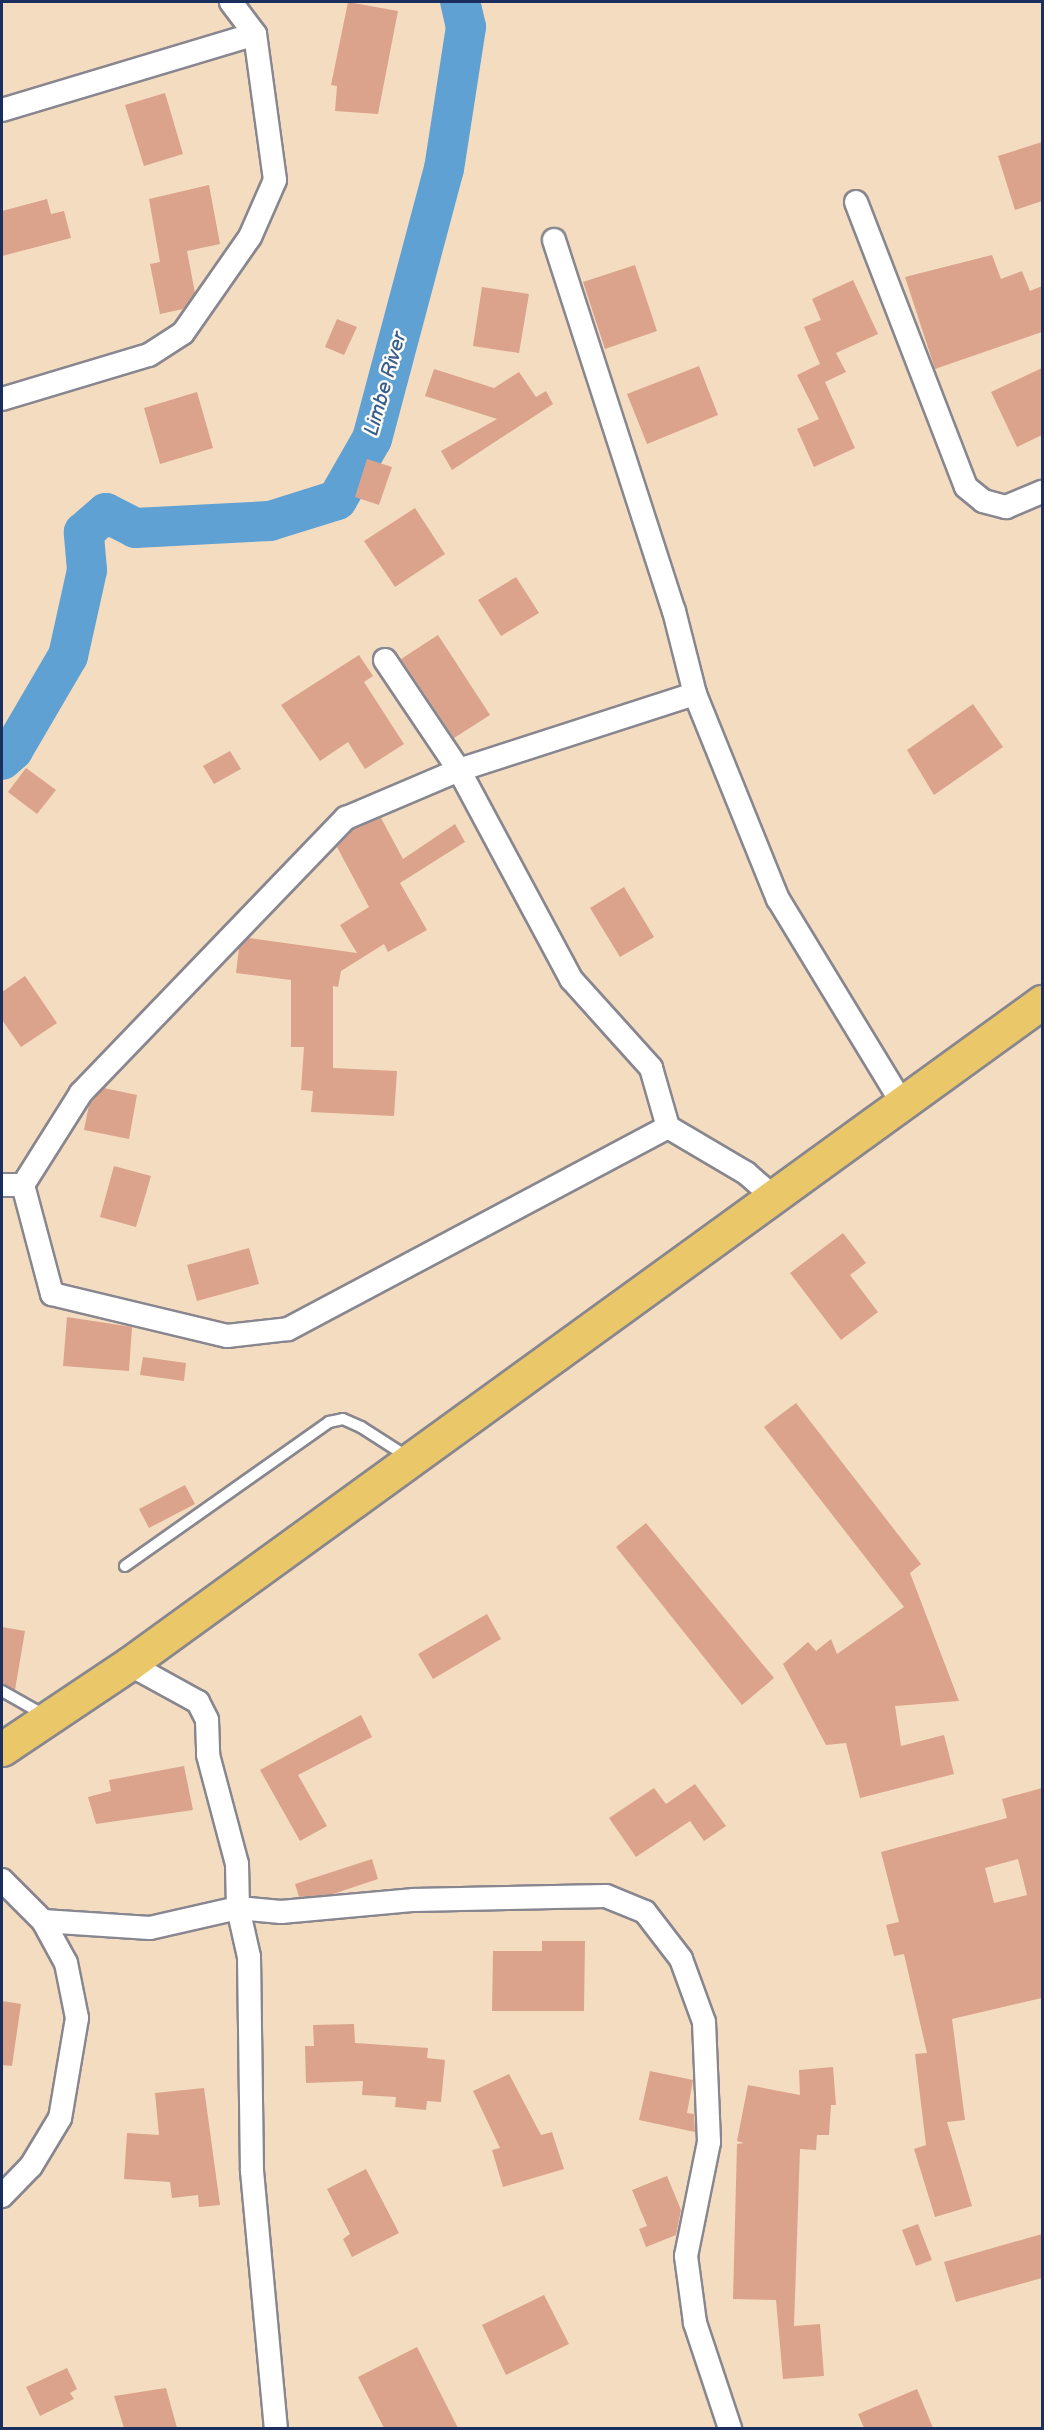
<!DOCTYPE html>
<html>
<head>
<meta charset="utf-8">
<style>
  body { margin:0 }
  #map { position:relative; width:1044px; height:2430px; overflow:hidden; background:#f4dcc0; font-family:"Balsamiq Sans",sans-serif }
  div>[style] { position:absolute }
  .river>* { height:40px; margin:-20px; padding:0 20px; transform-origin:20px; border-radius:20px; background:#5fa1d3 }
  .building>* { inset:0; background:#dba38b }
  .roads { filter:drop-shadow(2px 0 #88868f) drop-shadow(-2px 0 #88868f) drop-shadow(0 2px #88868f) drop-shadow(0 -2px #88868f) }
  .lane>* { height:10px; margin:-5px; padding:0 5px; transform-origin:5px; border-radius:5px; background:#fff }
  .street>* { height:22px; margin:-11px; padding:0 11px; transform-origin:11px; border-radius:11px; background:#fff }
  .primary>* { height:33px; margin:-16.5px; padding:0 16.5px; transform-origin:16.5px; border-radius:16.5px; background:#eac769 }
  span { translate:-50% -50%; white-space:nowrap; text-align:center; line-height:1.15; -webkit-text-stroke:5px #fdfcf7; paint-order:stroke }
  .water-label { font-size:20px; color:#365d8d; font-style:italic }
  .frame { position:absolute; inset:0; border:3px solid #1b2f5e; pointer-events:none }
</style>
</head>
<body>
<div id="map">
  <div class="river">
    <i style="left:2px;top:760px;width:15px;rotate:-42deg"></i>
    <i style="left:13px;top:750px;width:109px;rotate:-59.7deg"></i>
    <i style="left:68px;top:656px;width:88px;rotate:-77.5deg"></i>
    <i style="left:87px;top:570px;width:38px;rotate:-95deg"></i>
    <i style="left:84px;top:532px;width:29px;rotate:-41deg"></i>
    <i style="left:106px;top:513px;width:33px;rotate:27deg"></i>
    <i style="left:135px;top:528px;width:135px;rotate:-3deg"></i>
    <i style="left:270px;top:521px;width:70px;rotate:-17.4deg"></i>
    <i style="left:337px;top:500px;width:70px;rotate:-60.2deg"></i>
    <i style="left:372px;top:439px;width:279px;rotate:-75.1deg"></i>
    <i style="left:444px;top:169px;width:144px;rotate:-81.2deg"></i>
    <i style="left:466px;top:27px;width:26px;rotate:-103deg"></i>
  </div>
  <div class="building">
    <i style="clip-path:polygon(348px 2px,398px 11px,378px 114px,335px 111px,337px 86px,331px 85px)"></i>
    <i style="clip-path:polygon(165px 93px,183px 154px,144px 166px,125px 105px)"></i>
    <i style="clip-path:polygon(1042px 142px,1042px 201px,1015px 210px,998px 156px)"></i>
    <i style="clip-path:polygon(209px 185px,220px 244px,187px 251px,195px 293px,183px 309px,160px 314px,150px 264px,160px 262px,149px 199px)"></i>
    <i style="clip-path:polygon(47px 199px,51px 214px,64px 211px,71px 238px,2px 256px,2px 211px)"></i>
    <i style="clip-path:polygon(992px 255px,1001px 279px,1022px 271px,1030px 291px,1042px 286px,1042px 332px,935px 369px,905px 277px)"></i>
    <i style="clip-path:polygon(635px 265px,657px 331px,605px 349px,583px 282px)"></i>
    <i style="clip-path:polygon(853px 280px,878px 334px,836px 353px,846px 372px,825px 382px,855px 448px,814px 467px,797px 429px,819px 419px,797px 375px,820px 364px,804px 327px,821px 320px,812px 299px)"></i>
    <i style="clip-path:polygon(482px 287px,529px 294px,519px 353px,473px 346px)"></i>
    <i style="clip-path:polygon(337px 319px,357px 327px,344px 355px,325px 347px)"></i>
    <i style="clip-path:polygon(699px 366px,718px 415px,647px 444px,627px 394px)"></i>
    <i style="clip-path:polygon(1042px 368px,1042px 435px,1017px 447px,991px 392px)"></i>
    <i style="clip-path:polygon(434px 369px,494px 388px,519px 372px,536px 397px,546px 391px,553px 404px,452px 470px,441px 451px,497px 419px,425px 396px)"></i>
    <i style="clip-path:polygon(197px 392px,213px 448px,160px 464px,144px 408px)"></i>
    <i style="clip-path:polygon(367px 459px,392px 467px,379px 505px,355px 497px)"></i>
    <i style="clip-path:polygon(415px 508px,445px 554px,395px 587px,364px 541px)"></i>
    <i style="clip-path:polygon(516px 577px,539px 613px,501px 636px,478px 600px)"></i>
    <i style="clip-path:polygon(438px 635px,490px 715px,454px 738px,401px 659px)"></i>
    <i style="clip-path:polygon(359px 655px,373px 676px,364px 682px,404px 744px,365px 769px,348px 742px,320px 761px,281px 705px)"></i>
    <i style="clip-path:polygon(973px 704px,1003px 747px,934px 795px,907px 750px)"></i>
    <i style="clip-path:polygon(230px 751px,241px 769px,214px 784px,203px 766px)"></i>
    <i style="clip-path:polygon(26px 768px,56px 790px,37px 814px,8px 792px)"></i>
    <i style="clip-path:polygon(381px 818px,403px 859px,455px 824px,465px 842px,400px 883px,427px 930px,388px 952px,384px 944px,341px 971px,338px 987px,333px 986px,333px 1068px,397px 1071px,394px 1116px,311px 1112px,313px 1091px,301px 1090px,304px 1047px,291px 1047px,291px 980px,236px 973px,239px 948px,249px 938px,357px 953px,340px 925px,369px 907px,337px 847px,354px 829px)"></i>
    <i style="clip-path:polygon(624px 887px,654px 937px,620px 957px,590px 908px)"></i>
    <i style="clip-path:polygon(25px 976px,57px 1023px,21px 1047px,2px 1020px,2px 992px)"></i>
    <i style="clip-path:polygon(104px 1088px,137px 1095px,129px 1139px,84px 1130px,89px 1105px)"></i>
    <i style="clip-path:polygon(114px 1166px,151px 1176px,136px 1227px,100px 1217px)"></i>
    <i style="clip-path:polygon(843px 1233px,866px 1263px,850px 1275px,878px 1312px,841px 1340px,790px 1273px)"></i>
    <i style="clip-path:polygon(249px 1248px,259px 1284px,197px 1301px,187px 1265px)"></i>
    <i style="clip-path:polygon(67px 1317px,132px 1327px,129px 1371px,63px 1366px)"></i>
    <i style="clip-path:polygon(143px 1357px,186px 1363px,184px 1381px,140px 1375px)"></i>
    <i style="clip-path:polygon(796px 1403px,921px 1564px,910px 1573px,959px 1701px,895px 1706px,901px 1746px,944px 1735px,954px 1774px,860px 1798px,846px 1743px,826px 1745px,783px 1664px,808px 1642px,816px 1651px,831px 1639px,837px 1654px,904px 1607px,764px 1427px)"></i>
    <i style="clip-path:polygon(185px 1485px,195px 1504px,149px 1528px,139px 1509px)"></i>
    <i style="clip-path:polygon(646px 1523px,774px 1678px,742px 1705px,616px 1547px)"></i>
    <i style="clip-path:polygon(487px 1614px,501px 1639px,433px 1679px,418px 1654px)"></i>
    <i style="clip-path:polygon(2px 1627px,25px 1631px,15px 1690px,2px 1684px)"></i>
    <i style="clip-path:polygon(361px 1715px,372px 1737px,298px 1775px,327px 1826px,300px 1841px,260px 1770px)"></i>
    <i style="clip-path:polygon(184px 1766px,193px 1810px,96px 1824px,88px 1797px,111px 1791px,109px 1780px)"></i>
    <i style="clip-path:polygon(695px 1784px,726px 1826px,704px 1841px,690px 1821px,636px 1857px,609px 1818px,654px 1788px,666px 1804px)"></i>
    <i style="clip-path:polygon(evenodd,1042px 1788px,1042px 1998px,952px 2019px,965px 2120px,947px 2122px,972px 2206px,935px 2217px,914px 2149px,926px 2145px,915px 2054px,927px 2053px,904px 1954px,894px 1956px,886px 1925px,899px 1922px,881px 1852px,1007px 1818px,1002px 1799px,1042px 1788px,1018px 1859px,1027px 1895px,994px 1903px,985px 1868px,1018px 1859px)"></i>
    <i style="clip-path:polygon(372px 1859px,378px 1879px,333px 1894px,299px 1897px,295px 1884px)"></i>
    <i style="clip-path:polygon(542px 1941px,585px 1941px,584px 2011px,492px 2011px,493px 1951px,542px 1951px)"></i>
    <i style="clip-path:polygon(2px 2001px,21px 2004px,12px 2066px,2px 2065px)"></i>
    <i style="clip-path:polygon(354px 2024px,355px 2043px,428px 2048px,427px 2058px,445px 2060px,441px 2102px,427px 2101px,426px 2110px,395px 2107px,396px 2097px,362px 2095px,363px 2081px,306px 2083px,305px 2046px,314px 2046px,313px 2025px)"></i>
    <i style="clip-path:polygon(833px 2067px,836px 2105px,831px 2105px,829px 2135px,817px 2135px,816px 2150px,800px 2149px,794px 2326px,820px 2324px,824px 2376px,783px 2379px,776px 2300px,733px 2299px,737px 2144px,744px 2143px,737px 2141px,748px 2085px,800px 2095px,799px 2070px)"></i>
    <i style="clip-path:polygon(650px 2071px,693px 2080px,687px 2113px,694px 2114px,695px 2132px,639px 2120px)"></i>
    <i style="clip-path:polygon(509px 2074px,541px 2135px,552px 2132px,564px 2169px,503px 2187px,492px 2150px,500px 2148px,473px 2091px)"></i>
    <i style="clip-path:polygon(204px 2088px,220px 2205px,199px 2207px,198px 2195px,172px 2198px,170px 2182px,124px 2179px,127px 2133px,159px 2135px,155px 2093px)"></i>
    <i style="clip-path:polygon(366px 2169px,399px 2233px,352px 2257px,343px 2239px,350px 2234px,327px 2189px)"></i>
    <i style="clip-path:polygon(667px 2176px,681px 2210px,676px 2235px,646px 2247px,639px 2229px,647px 2226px,632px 2190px)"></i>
    <i style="clip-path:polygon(918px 2224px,932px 2260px,916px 2266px,902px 2230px)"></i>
    <i style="clip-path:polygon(1042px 2234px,1042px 2278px,956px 2302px,944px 2262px)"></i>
    <i style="clip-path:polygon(544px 2295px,569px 2344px,506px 2375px,482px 2325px)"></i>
    <i style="clip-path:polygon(417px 2347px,458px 2428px,384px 2428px,358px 2377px)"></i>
    <i style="clip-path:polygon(67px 2368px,77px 2389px,70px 2393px,74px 2399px,40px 2416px,26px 2387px)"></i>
    <i style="clip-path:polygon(166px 2388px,177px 2428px,124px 2428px,114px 2396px)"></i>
    <i style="clip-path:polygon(917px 2389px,933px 2428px,864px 2428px,858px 2414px)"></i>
  </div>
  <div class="roads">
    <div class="lane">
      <i style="left:125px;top:1566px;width:250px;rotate:-35.2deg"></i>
      <i style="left:329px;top:1422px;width:14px;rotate:-12deg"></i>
      <i style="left:343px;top:1419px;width:20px;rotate:24deg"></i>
      <i style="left:361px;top:1427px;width:56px;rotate:32.6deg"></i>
      <i style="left:2px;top:1691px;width:51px;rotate:29.6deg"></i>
    </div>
    <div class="street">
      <i style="left:2px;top:110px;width:264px;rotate:-16.7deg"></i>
      <i style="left:255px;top:34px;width:40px;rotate:-127deg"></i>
      <i style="left:856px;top:202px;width:305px;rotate:68.9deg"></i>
      <i style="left:966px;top:487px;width:22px;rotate:39deg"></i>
      <i style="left:983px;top:501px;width:24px;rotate:15deg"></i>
      <i style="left:1006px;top:507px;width:39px;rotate:-23deg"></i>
      <i style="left:554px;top:240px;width:390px;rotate:72.1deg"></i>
      <i style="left:674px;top:611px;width:86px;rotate:75.8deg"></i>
      <i style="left:695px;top:694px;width:221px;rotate:68deg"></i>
      <i style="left:778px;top:899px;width:237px;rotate:58.7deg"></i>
      <i style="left:2px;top:399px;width:153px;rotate:-16.7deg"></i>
      <i style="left:149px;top:355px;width:40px;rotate:-32.9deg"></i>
      <i style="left:183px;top:333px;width:117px;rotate:-55.1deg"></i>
      <i style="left:250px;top:237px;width:62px;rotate:-66.3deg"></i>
      <i style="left:275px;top:180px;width:147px;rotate:-97.8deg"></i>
      <i style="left:385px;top:660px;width:133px;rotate:56.1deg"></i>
      <i style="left:459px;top:770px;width:248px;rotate:-17.9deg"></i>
      <i style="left:2px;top:1185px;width:21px"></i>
      <i style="left:23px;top:1185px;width:113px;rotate:75.1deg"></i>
      <i style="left:52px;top:1294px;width:180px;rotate:13.5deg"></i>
      <i style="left:227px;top:1336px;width:61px;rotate:-6.5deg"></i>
      <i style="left:288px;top:1329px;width:430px;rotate:-28deg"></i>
      <i style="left:668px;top:1127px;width:91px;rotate:30.5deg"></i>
      <i style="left:746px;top:1173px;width:38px;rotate:41deg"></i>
      <i style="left:23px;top:1185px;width:109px;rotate:-57.8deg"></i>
      <i style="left:81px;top:1093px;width:382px;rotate:-46.1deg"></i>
      <i style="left:346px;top:818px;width:123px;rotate:-23deg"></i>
      <i style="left:459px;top:770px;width:237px;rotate:61.8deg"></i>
      <i style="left:571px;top:979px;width:120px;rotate:48deg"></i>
      <i style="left:651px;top:1068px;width:61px;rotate:73.9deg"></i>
      <i style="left:129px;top:1664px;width:79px;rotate:28.8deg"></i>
      <i style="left:198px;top:1702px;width:20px;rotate:63deg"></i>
      <i style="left:207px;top:1720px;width:35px;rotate:88deg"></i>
      <i style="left:208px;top:1755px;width:113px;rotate:75.1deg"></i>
      <i style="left:237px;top:1864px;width:44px;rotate:88.7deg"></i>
      <i style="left:238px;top:1908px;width:50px;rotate:77.3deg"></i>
      <i style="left:249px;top:1957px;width:214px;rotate:89.2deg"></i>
      <i style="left:252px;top:2171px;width:258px;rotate:84.7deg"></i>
      <i style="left:2px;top:1880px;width:58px;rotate:45deg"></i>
      <i style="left:43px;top:1921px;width:48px;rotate:61.3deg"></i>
      <i style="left:66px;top:1963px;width:56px;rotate:78.7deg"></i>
      <i style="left:77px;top:2018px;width:101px;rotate:99.6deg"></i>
      <i style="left:60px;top:2118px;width:56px;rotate:121.1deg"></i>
      <i style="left:31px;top:2166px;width:42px;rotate:134deg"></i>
      <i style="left:43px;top:1921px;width:107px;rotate:3.7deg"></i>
      <i style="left:150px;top:1928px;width:90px;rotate:-12.8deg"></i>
      <i style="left:238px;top:1908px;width:43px;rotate:5.3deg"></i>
      <i style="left:281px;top:1912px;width:134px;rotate:-5.2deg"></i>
      <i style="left:414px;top:1900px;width:192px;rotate:-1.2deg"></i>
      <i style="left:606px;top:1896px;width:42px;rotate:22.3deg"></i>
      <i style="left:645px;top:1912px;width:59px;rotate:52.5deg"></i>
      <i style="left:681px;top:1959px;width:67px;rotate:69.9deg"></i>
      <i style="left:704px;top:2022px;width:120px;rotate:87.6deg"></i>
      <i style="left:709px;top:2142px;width:116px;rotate:101.4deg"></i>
      <i style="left:686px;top:2256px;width:68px;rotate:82.3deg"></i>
      <i style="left:695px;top:2323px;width:111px;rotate:71.6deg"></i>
    </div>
    <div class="primary">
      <i style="left:2px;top:1749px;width:153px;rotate:-33.8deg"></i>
      <i style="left:129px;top:1664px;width:1128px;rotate:-35.95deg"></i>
    </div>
  </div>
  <div class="water-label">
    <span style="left:386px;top:384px;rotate:-74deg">Limbe River</span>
  </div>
  <div class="frame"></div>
</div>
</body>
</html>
